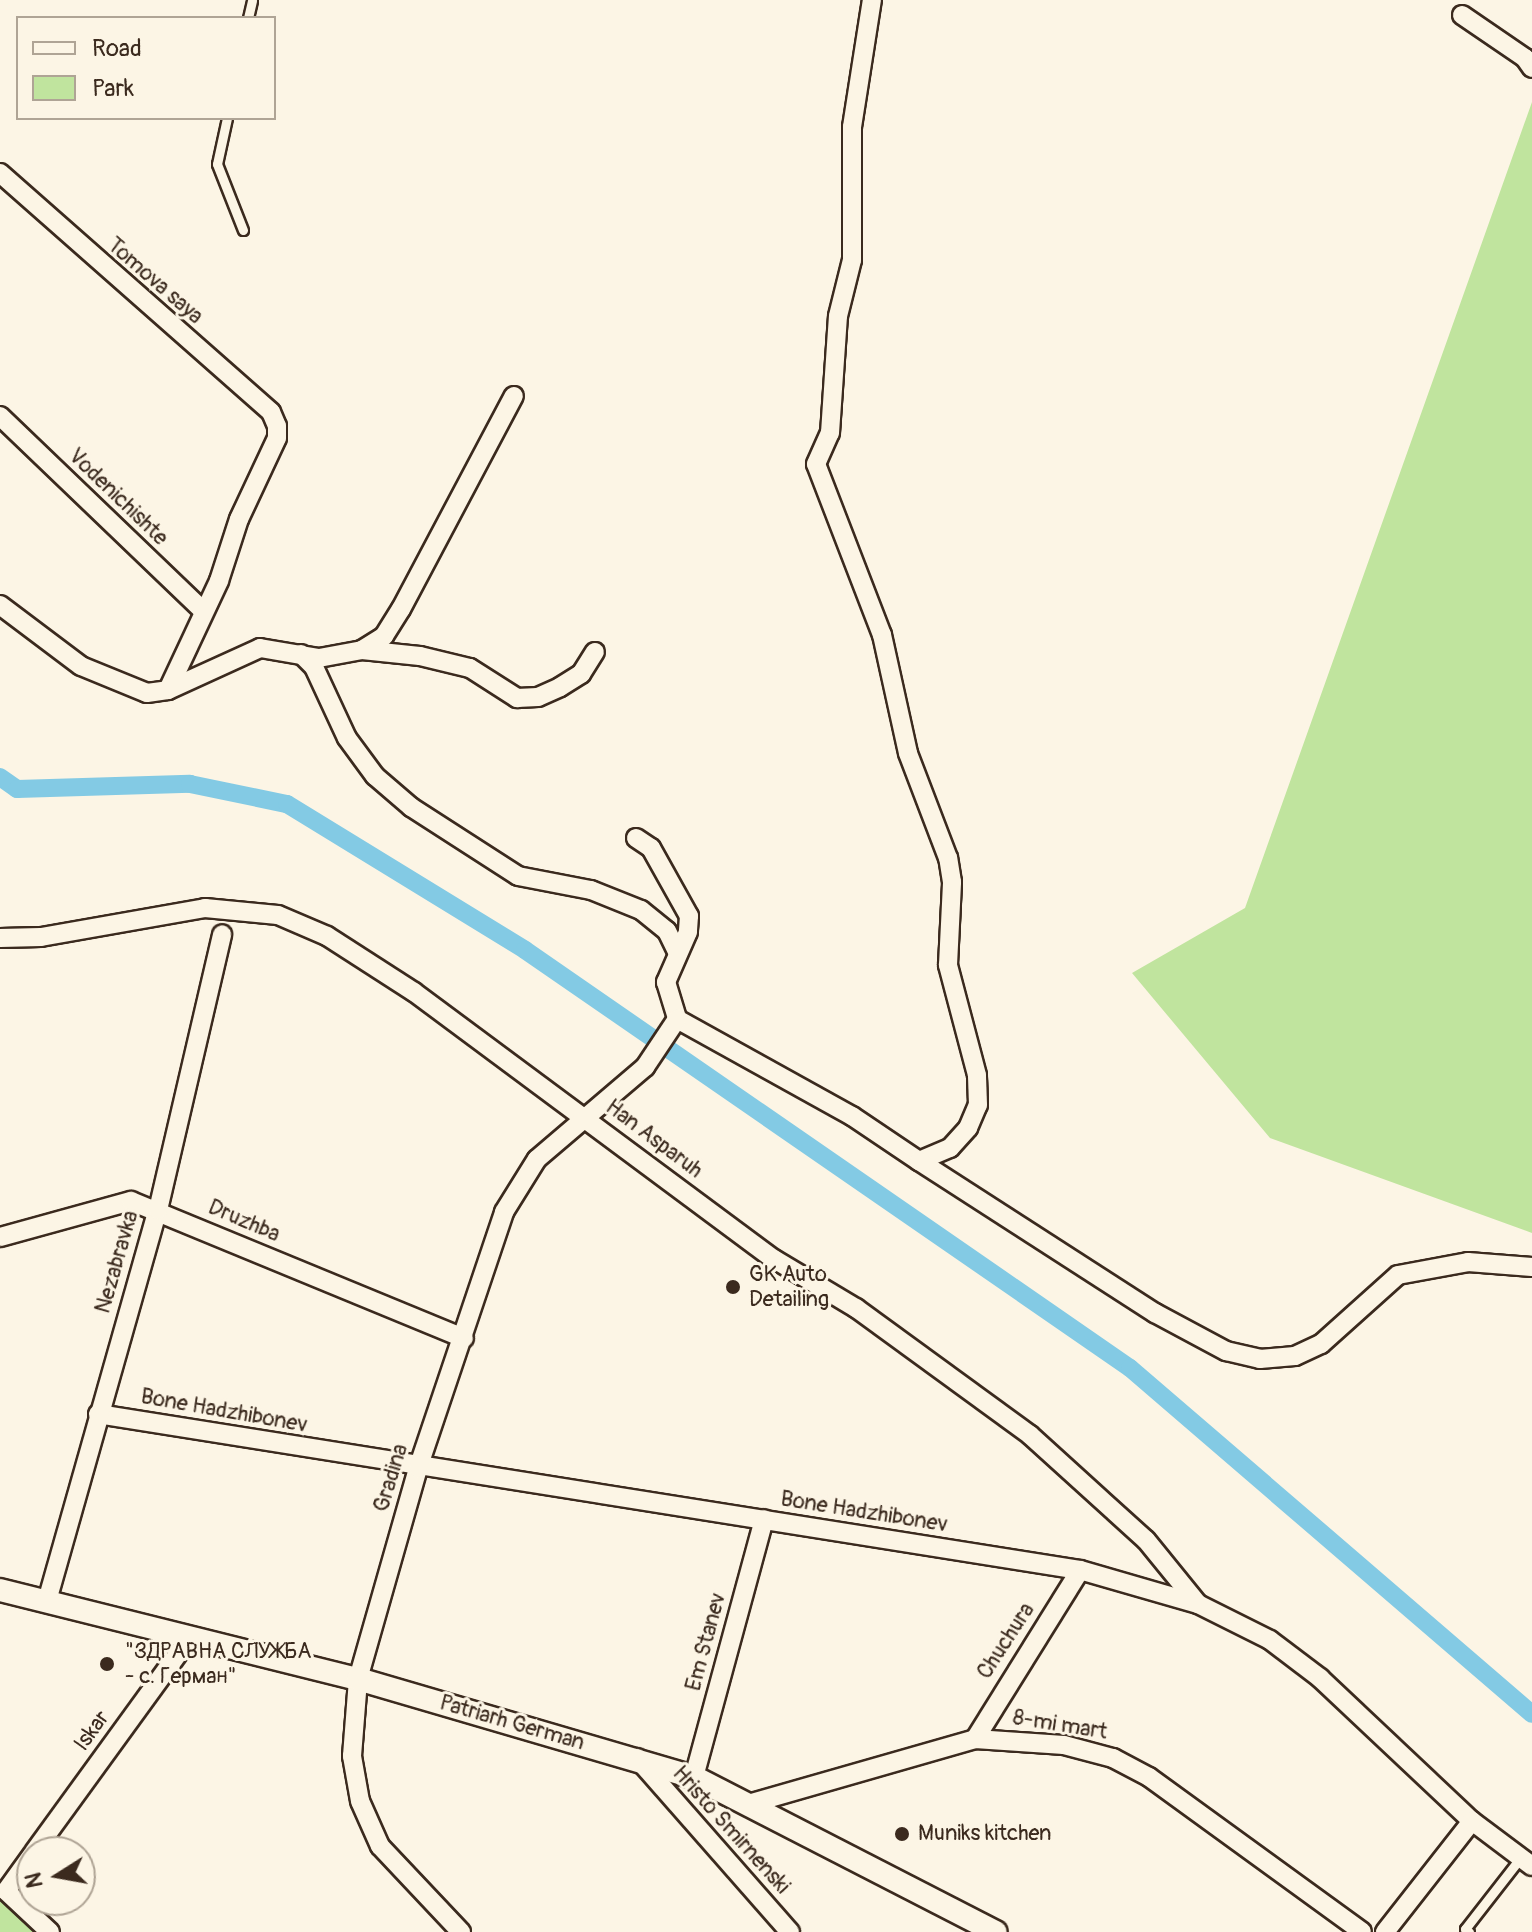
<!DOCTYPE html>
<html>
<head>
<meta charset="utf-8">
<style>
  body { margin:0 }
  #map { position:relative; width:1532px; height:1932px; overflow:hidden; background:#fcf5e5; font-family:Pangolin,sans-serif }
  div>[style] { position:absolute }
  .green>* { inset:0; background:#c0e49e }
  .canal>* { height:18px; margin:-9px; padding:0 9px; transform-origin:9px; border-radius:9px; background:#83cae4 }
  .roads { filter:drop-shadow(2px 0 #3b2a1e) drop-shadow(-2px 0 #3b2a1e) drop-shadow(0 2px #3b2a1e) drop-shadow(0 -2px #3b2a1e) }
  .service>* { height:9px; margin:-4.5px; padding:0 4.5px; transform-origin:4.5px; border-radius:4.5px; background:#fcf5e5 }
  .minor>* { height:18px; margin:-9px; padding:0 9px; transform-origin:9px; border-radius:9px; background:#fcf5e5 }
  .tertiary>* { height:22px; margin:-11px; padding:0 11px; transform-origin:11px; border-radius:11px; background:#fcf5e5 }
  .dots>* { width:22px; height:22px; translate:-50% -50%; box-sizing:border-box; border:4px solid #fcf5e5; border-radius:50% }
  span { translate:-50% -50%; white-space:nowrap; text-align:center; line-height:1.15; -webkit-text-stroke:6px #fcf5e5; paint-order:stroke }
  .street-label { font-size:22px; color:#3b2a1e }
  .poi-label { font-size:22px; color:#3b2a1e }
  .left { translate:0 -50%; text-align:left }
  .legend { position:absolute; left:16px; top:16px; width:260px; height:104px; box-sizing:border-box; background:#fcf5e5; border:2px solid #afa495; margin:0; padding:10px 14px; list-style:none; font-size:24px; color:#3b2a1e }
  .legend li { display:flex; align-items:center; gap:16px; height:40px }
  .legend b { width:40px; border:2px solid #afa495 }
  .north { position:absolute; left:16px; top:1836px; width:80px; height:80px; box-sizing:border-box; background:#fcf5e5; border:2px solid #afa495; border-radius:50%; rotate:259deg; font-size:22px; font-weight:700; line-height:32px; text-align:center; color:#3b2a1e }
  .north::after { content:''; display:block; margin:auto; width:28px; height:36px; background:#3b2a1e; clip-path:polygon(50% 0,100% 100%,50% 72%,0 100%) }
</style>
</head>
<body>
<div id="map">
  <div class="green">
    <i style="clip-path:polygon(1532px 102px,1532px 1233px,1270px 1138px,1132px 973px,1245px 908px)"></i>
    <i style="clip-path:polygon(0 1885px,50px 1932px,0 1932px)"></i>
  </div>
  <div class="canal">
    <i style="left:0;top:777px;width:21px;rotate:35deg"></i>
    <i style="left:17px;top:789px;width:173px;rotate:-1.7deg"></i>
    <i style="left:190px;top:784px;width:99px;rotate:11.7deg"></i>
    <i style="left:287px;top:804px;width:279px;rotate:31.5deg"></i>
    <i style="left:525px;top:950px;width:735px;rotate:34.64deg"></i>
    <i style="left:1130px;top:1368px;width:530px;rotate:40.72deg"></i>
  </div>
  <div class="roads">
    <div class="service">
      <i style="left:248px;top:18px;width:18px;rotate:-77deg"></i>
      <i style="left:227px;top:118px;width:47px;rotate:102.3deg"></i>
      <i style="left:217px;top:164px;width:71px;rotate:68.5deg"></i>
      <i style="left:1469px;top:1932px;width:5px;rotate:-143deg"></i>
      <i style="left:1465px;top:1929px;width:91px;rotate:-52.1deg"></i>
    </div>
    <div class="minor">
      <i style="left:1462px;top:15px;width:76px;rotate:34.3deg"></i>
      <i style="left:1525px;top:58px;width:12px;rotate:55deg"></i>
      <i style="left:0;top:173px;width:361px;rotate:41.4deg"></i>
      <i style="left:271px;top:412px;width:15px;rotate:67deg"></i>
      <i style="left:277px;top:426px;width:12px;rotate:90deg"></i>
      <i style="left:277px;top:438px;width:89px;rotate:115.1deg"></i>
      <i style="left:239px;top:519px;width:65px;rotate:107.9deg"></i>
      <i style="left:219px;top:581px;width:120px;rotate:115.1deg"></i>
      <i style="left:0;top:416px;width:281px;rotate:43.8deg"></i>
      <i style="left:0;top:605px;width:101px;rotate:37deg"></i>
      <i style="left:81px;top:666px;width:71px;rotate:22.2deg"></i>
      <i style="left:147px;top:693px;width:21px;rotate:-8deg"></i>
      <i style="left:168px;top:690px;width:101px;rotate:-24.5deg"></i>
      <i style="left:260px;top:648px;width:60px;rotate:9.6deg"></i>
      <i style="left:319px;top:658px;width:44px;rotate:-10.5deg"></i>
      <i style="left:362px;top:650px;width:26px;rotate:-32deg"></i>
      <i style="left:384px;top:636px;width:32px;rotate:-58deg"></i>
      <i style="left:401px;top:609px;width:241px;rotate:-62.1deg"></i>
      <i style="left:362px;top:650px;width:58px;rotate:5.9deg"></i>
      <i style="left:420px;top:656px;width:51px;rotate:13.5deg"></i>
      <i style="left:470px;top:668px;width:56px;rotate:32.6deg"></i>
      <i style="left:517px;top:698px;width:21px;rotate:-3deg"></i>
      <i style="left:538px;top:697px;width:24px;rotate:-24deg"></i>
      <i style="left:560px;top:687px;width:25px;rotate:-32deg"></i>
      <i style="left:581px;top:674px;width:26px;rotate:-58deg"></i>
      <i style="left:301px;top:654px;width:18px;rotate:45deg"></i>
      <i style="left:314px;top:667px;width:78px;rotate:65.1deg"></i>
      <i style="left:347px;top:738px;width:47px;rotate:53.6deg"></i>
      <i style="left:375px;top:776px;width:48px;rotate:40.7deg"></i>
      <i style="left:411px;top:807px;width:127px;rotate:32.8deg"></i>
      <i style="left:518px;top:876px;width:74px;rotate:10.9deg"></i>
      <i style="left:591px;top:890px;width:54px;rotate:21.8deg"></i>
      <i style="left:641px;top:910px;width:33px;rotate:39deg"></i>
      <i style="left:667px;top:931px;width:25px;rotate:64deg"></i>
      <i style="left:636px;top:838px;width:18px;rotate:34deg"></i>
      <i style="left:651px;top:848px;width:78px;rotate:60.8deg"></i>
      <i style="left:689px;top:916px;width:16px;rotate:94deg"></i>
      <i style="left:688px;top:932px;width:55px;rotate:113.7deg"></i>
      <i style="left:666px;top:982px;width:39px;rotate:73deg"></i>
      <i style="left:677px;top:1019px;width:200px;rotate:29deg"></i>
      <i style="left:852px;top:1116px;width:81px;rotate:33.9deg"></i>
      <i style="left:919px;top:1161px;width:34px;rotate:-23deg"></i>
      <i style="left:950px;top:1148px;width:27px;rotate:-48deg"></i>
      <i style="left:968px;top:1128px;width:25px;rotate:-67deg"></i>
      <i style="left:978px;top:1105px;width:30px;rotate:-92deg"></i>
      <i style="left:977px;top:1075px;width:114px;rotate:-104.8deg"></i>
      <i style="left:948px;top:965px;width:83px;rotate:-87.2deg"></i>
      <i style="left:952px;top:882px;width:24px;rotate:-99deg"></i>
      <i style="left:948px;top:858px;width:112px;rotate:-110.9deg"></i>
      <i style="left:908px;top:753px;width:121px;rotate:-102.4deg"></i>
      <i style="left:882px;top:635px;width:183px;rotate:-111.1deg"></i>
      <i style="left:816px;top:464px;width:34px;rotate:-66deg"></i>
      <i style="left:830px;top:433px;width:117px;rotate:-86.1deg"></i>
      <i style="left:838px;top:316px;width:58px;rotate:-76deg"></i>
      <i style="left:852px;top:260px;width:133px;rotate:-90deg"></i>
      <i style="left:852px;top:127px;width:129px;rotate:-81.1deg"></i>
      <i style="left:0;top:938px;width:41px;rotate:-1.4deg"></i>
      <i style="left:41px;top:937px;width:167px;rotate:-10deg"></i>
      <i style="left:205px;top:908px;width:73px;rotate:5.5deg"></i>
      <i style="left:278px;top:915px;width:53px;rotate:23.2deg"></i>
      <i style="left:327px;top:936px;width:103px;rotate:32.8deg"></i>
      <i style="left:414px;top:992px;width:448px;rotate:36.6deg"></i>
      <i style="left:774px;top:1259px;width:96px;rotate:30.9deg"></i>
      <i style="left:856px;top:1308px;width:215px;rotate:36.1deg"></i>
      <i style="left:1030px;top:1435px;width:156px;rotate:42.2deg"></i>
      <i style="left:1146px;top:1540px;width:82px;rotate:50.9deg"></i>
      <i style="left:919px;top:1161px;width:281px;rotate:32.8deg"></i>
      <i style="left:1155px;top:1313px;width:81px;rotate:28.2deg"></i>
      <i style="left:1226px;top:1351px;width:35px;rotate:13deg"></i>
      <i style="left:1260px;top:1359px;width:35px;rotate:-5deg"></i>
      <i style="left:1295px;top:1356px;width:29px;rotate:-25deg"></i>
      <i style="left:1321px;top:1344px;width:103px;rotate:-41.9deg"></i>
      <i style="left:1398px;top:1275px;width:71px;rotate:-10.5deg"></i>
      <i style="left:1468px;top:1262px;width:64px;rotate:4.5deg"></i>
      <i style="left:0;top:1237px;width:136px;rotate:-15.4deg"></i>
      <i style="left:131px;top:1201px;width:360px;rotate:22.4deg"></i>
      <i style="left:98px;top:1414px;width:994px;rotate:9.03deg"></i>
      <i style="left:1080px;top:1570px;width:123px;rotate:16.1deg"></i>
      <i style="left:1198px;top:1604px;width:80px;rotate:26.6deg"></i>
      <i style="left:1270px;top:1640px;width:63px;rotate:37.2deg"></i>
      <i style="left:1320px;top:1678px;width:209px;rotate:43.3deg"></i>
      <i style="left:1472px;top:1821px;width:75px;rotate:36.9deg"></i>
      <i style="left:47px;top:1601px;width:406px;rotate:-74.2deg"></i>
      <i style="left:158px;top:1210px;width:283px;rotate:-76.9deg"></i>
      <i style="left:975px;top:1739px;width:199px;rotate:-58.1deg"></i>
      <i style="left:637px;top:1758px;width:232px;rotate:48.7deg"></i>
      <i style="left:694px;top:1777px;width:267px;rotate:-74.8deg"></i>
      <i style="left:752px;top:1803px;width:232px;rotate:-16deg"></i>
      <i style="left:975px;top:1739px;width:89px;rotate:3.9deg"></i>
      <i style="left:1064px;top:1745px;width:51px;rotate:14.9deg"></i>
      <i style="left:1113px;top:1758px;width:41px;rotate:27.8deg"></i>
      <i style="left:1149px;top:1777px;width:263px;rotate:36deg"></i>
      <i style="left:34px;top:1852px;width:266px;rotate:-54deg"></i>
      <i style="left:32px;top:1855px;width:44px;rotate:125.8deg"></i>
      <i style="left:6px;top:1891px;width:60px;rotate:43deg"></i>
      <i style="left:461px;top:1932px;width:118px;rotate:-133.3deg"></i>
      <i style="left:380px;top:1846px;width:49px;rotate:-114deg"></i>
      <i style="left:360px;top:1801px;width:46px;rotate:-100.1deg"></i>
      <i style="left:352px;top:1756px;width:77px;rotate:-85.5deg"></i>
      <i style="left:358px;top:1679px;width:219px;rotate:-74.1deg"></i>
      <i style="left:418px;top:1468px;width:270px;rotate:-71.4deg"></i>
      <i style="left:504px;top:1212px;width:62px;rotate:-58.1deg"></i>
      <i style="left:537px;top:1159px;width:142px;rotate:-40.4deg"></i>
      <i style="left:645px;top:1067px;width:58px;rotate:-56.3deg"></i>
      <i style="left:1385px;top:1932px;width:141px;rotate:-51.9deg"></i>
    </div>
    <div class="tertiary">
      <i style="left:0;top:1590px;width:369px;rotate:14deg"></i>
      <i style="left:358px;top:1679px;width:350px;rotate:16.3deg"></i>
      <i style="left:694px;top:1777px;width:339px;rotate:27.2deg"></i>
    </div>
  </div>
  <div class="dots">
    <i style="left:733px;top:1287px;background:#3b2a1e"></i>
    <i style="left:107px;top:1664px;background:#3b2a1e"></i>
    <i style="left:902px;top:1834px;background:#3b2a1e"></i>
  </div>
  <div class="street-label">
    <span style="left:155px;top:281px;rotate:41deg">Tomova saya</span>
    <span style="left:118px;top:497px;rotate:44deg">Vodenichishte</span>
    <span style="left:654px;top:1139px;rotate:37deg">Han Asparuh</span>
    <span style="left:244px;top:1221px;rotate:23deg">Druzhba</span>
    <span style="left:117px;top:1262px;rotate:-74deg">Nezabravka</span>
    <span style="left:224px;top:1411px;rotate:10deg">Bone Hadzhibonev</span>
    <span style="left:391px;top:1478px;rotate:-73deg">Gradina</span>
    <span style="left:864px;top:1512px;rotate:9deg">Bone Hadzhibonev</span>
    <span style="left:1006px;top:1641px;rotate:-57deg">Chuchura</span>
    <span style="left:706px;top:1642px;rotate:-75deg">Em Stanev</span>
    <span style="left:512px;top:1723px;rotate:16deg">Patriarh German</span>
    <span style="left:1060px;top:1725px;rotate:9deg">8-mi mart</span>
    <span style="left:92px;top:1731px;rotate:-54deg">Iskar</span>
    <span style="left:731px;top:1830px;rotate:48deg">Hristo Smirnenski</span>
  </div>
  <div class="poi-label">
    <span class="left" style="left:749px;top:1287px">GK Auto<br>Detailing</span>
    <span class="left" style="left:125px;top:1664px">"ЗДРАВНА СЛУЖБА<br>- с. Герман"</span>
    <span class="left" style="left:918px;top:1834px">Muniks kitchen</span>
  </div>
  <ul class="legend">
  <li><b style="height:10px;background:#fcf5e5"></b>Road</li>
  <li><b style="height:22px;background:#c0e49e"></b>Park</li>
  </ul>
  <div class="north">N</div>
</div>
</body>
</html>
